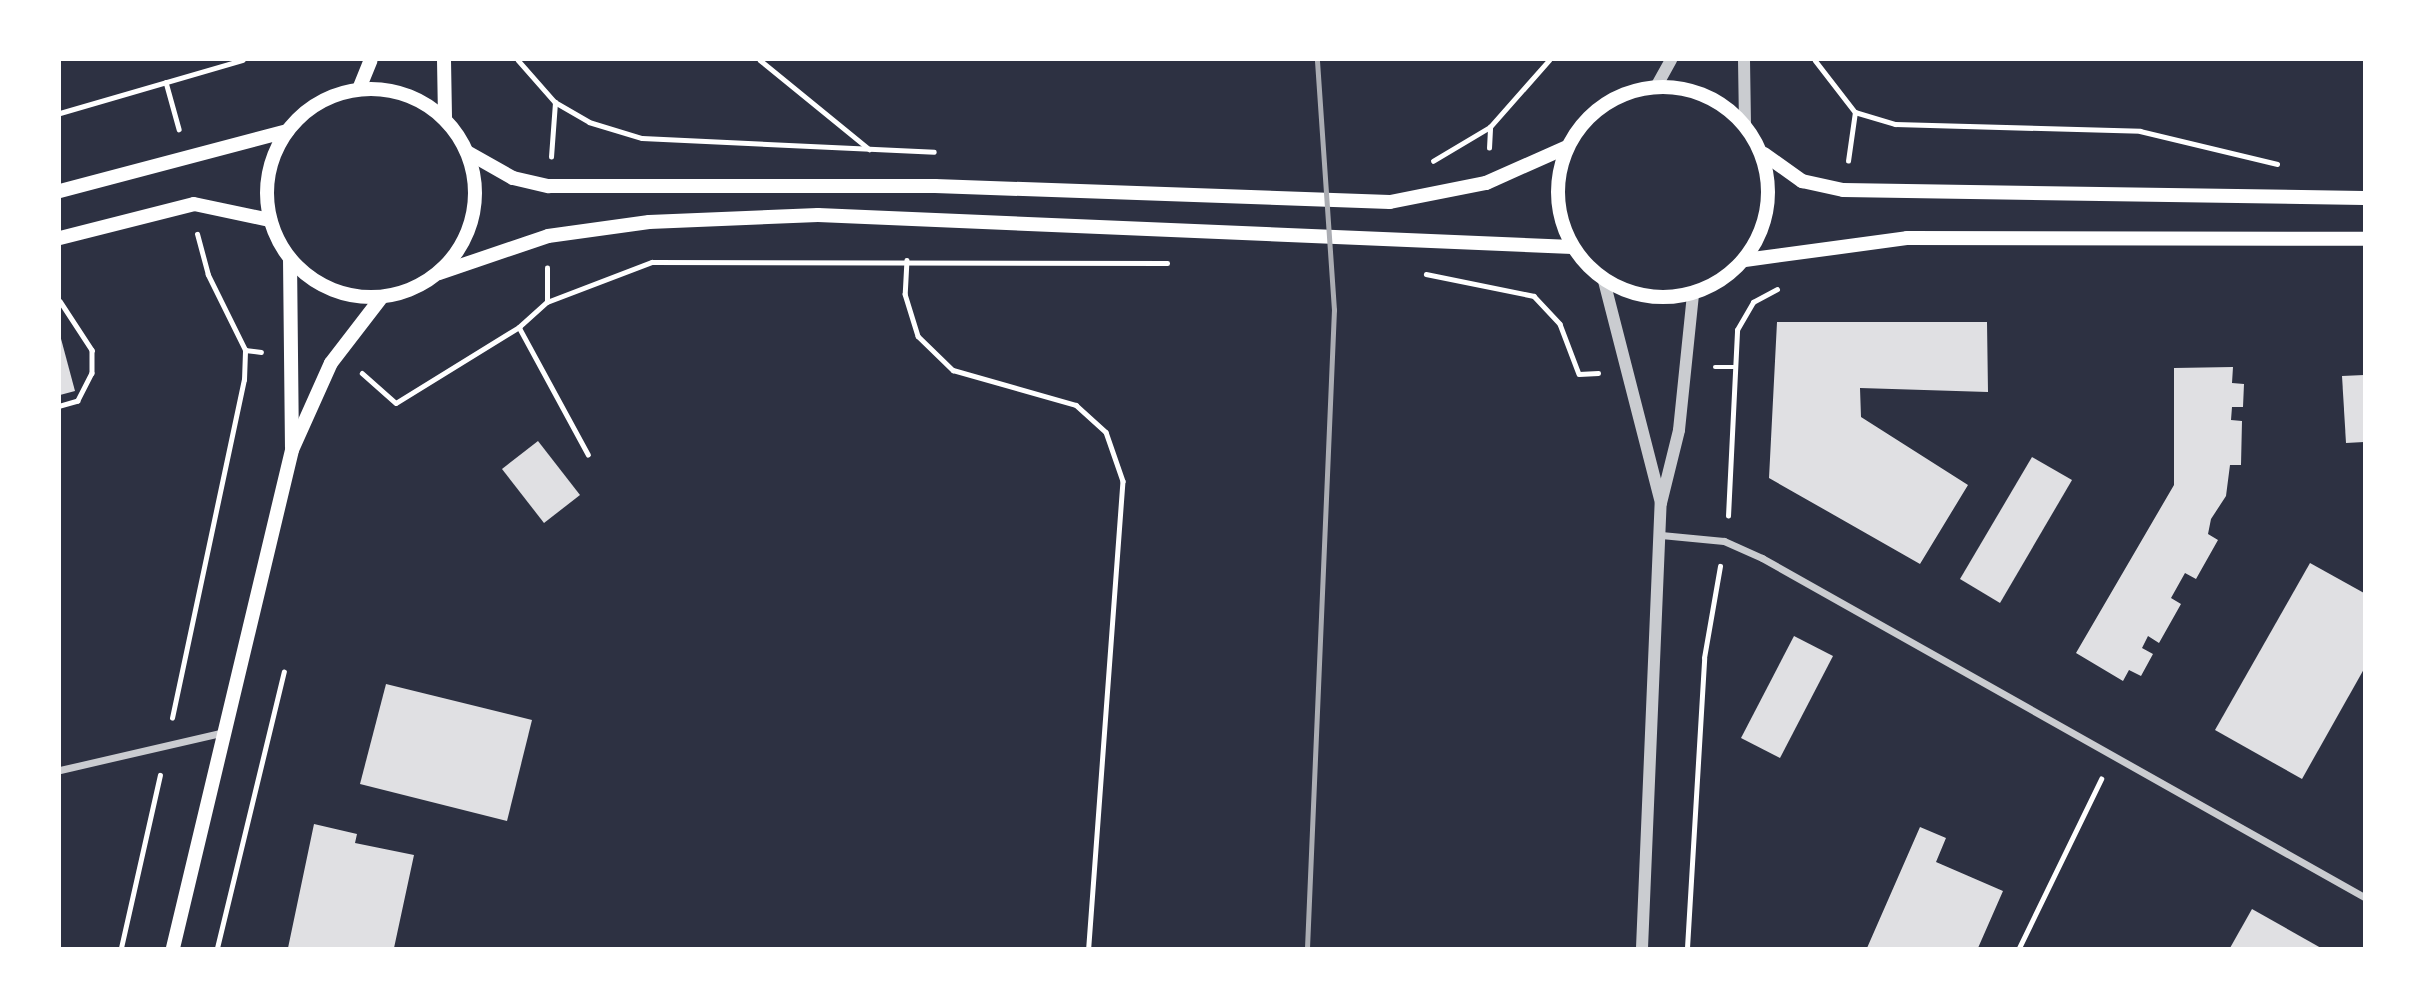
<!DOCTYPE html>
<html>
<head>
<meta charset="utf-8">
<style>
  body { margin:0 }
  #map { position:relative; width:2424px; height:1008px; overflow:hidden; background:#2d3142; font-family:Raleway,sans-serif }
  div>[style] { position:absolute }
  .building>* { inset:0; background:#e0e0e3 }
  .path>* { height:4.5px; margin:-2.25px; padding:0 2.25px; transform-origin:2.25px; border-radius:2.25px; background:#fff }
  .minor>* { height:7px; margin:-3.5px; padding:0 3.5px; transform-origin:3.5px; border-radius:3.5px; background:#caccd0 }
  .tertiary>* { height:12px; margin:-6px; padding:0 6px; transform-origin:6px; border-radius:6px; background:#caccd0 }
  .secondary>* { height:14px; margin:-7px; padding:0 7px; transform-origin:7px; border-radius:7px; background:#fff }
  .secondary>.ring { margin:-7px; padding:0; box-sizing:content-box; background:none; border:14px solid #fff; border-radius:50% }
  .rail>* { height:5px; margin:-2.5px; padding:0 2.5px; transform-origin:2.5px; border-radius:2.5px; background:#abadb3 }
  span { translate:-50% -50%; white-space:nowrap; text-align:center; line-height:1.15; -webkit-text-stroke:7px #fff; paint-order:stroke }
  .frame { position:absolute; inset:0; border:61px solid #fff; pointer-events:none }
</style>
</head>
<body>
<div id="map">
  <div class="building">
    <i style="clip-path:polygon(1777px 322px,1987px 322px,1988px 392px,1860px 388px,1861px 417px,1968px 485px,1920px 564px,1769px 478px)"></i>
    <i style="clip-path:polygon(60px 335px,75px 391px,60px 395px)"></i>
    <i style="clip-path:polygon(2233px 367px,2232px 383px,2244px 384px,2243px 407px,2232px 407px,2231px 420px,2242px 421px,2241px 465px,2230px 465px,2226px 496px,2211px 519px,2208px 534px,2218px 540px,2196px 579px,2185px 573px,2171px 598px,2181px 604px,2159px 643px,2148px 636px,2142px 648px,2153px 654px,2141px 676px,2129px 670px,2123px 681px,2076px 653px,2174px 485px,2174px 368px)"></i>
    <i style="clip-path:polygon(2364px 375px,2364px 442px,2346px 443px,2342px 376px)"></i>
    <i style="clip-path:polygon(538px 441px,580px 495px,544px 523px,502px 469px)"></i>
    <i style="clip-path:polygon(2032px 457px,2072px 480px,2000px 603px,1960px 579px)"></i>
    <i style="clip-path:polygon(2310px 563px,2364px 593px,2364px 669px,2302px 779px,2215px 730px)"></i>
    <i style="clip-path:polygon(1794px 636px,1833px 656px,1780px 758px,1741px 738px)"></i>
    <i style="clip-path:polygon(386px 684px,532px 720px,507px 821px,360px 784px)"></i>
    <i style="clip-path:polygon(314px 824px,357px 834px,355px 843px,414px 855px,394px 948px,288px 948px)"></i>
    <i style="clip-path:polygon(1920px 827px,1946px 838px,1936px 862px,2003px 891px,1978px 948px,1867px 948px)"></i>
    <i style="clip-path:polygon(2252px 909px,2321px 948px,2230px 948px)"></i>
  </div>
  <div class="path">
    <i style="left:518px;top:60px;width:56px;rotate:48.6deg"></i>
    <i style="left:555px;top:102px;width:39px;rotate:30deg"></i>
    <i style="left:589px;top:122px;width:55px;rotate:16.8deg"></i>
    <i style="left:642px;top:138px;width:292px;rotate:2.7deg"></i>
    <i style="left:760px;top:60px;width:141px;rotate:39.2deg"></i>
    <i style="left:1815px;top:60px;width:66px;rotate:52.4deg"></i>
    <i style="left:1855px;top:112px;width:42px;rotate:16.7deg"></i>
    <i style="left:1895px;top:124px;width:245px;rotate:1.6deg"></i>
    <i style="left:2140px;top:131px;width:141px;rotate:13.5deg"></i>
    <i style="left:166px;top:82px;width:49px;rotate:74.5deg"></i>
    <i style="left:60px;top:113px;width:190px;rotate:-16.2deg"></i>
    <i style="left:1489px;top:148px;width:21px;rotate:-87deg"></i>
    <i style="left:551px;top:157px;width:55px;rotate:-85.8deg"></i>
    <i style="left:1433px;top:161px;width:66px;rotate:-30.8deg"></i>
    <i style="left:1490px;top:127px;width:89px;rotate:-48.6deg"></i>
    <i style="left:1848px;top:161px;width:49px;rotate:-81.9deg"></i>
    <i style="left:907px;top:260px;width:34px;rotate:93deg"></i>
    <i style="left:905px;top:294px;width:44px;rotate:72.8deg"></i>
    <i style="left:918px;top:336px;width:49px;rotate:44.2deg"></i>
    <i style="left:953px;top:370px;width:128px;rotate:15.9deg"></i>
    <i style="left:1076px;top:405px;width:40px;rotate:42deg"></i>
    <i style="left:1106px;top:432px;width:52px;rotate:70.9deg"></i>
    <i style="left:1123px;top:481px;width:468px;rotate:94.2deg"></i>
    <i style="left:1426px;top:274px;width:110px;rotate:11.5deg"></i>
    <i style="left:1534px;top:296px;width:38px;rotate:47deg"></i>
    <i style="left:1560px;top:324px;width:53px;rotate:69.2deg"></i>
    <i style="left:1579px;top:374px;width:19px;rotate:-3deg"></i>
    <i style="left:60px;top:301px;width:59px;rotate:56.9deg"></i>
    <i style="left:92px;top:350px;width:23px;rotate:90deg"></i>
    <i style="left:92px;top:373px;width:31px;rotate:117deg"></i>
    <i style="left:78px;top:401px;width:19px;rotate:164deg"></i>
    <i style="left:547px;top:302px;width:34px;rotate:-90deg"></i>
    <i style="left:519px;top:327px;width:145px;rotate:61.5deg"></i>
    <i style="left:245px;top:350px;width:16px;rotate:7deg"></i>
    <i style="left:1715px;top:367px;width:19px"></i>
    <i style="left:362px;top:373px;width:45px;rotate:41.4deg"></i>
    <i style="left:396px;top:403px;width:145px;rotate:-31.7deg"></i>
    <i style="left:519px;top:327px;width:38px;rotate:-42deg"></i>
    <i style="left:547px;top:302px;width:112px;rotate:-20.9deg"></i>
    <i style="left:652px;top:262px;width:515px;rotate:0.11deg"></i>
    <i style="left:1728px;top:516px;width:186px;rotate:-87.2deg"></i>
    <i style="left:1737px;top:330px;width:32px;rotate:-60deg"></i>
    <i style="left:1753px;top:302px;width:27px;rotate:-28deg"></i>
    <i style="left:172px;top:718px;width:346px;rotate:-78deg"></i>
    <i style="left:244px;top:380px;width:30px;rotate:-88deg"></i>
    <i style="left:245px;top:350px;width:84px;rotate:-116.3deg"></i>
    <i style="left:208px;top:275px;width:42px;rotate:-105deg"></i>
    <i style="left:121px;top:948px;width:177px;rotate:-77.3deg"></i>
    <i style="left:217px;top:948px;width:284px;rotate:-76.4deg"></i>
    <i style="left:1687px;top:948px;width:290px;rotate:-86.6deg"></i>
    <i style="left:1704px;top:658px;width:93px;rotate:-80.1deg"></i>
    <i style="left:2019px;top:948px;width:188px;rotate:-64.1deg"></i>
  </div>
  <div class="minor">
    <i style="left:1661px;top:535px;width:63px;rotate:5.4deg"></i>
    <i style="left:1724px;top:541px;width:42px;rotate:24.1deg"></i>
    <i style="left:1762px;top:558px;width:691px;rotate:29.38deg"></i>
    <i style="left:60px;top:770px;width:169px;rotate:-13deg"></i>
  </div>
  <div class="tertiary">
    <i style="left:1744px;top:60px;width:65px;rotate:89.1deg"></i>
    <i style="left:1656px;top:87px;width:31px;rotate:-61deg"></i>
    <i style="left:1604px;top:281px;width:229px;rotate:75.6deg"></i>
    <i style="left:1642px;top:948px;width:445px;rotate:-87.6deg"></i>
    <i style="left:1661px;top:503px;width:75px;rotate:-76.1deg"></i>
    <i style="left:1679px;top:430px;width:137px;rotate:-84.1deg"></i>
  </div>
  <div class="secondary">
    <i style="left:444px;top:60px;width:59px;rotate:89deg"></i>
    <i class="ring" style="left:1558px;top:87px;width:196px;height:196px"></i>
    <i style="left:359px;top:89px;width:31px;rotate:-68deg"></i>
    <i class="ring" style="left:267px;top:89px;width:194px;height:194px"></i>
    <i style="left:467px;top:152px;width:53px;rotate:29.5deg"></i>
    <i style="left:513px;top:178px;width:37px;rotate:13deg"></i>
    <i style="left:549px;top:186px;width:386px"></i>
    <i style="left:935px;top:186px;width:455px;rotate:2deg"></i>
    <i style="left:1390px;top:202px;width:98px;rotate:-11.2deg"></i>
    <i style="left:1486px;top:183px;width:89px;rotate:-24deg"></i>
    <i style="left:1764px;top:154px;width:47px;rotate:35.4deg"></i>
    <i style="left:1802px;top:181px;width:42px;rotate:12.4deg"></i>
    <i style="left:1843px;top:190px;width:521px;rotate:0.88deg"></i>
    <i style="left:60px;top:191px;width:235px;rotate:-14.8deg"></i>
    <i style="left:60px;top:238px;width:138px;rotate:-14.2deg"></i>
    <i style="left:194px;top:204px;width:78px;rotate:11.9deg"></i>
    <i style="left:290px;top:259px;width:188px;rotate:89.4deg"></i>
    <i style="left:1745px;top:260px;width:163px;rotate:-7.7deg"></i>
    <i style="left:1907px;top:238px;width:457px;rotate:0.1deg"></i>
    <i style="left:439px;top:273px;width:115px;rotate:-18.7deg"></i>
    <i style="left:548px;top:236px;width:102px;rotate:-7.9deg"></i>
    <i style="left:649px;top:222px;width:169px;rotate:-2.4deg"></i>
    <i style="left:818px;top:215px;width:755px;rotate:2.43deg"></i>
    <i style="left:173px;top:948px;width:512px;rotate:-76.56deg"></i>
    <i style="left:292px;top:450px;width:95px;rotate:-65.9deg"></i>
    <i style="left:331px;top:363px;width:82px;rotate:-52.4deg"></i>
  </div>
  <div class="rail">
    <i style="left:1307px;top:948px;width:639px;rotate:-87.58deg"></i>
    <i style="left:1334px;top:310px;width:251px;rotate:-93.9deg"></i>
  </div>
  <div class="frame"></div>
</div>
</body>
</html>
